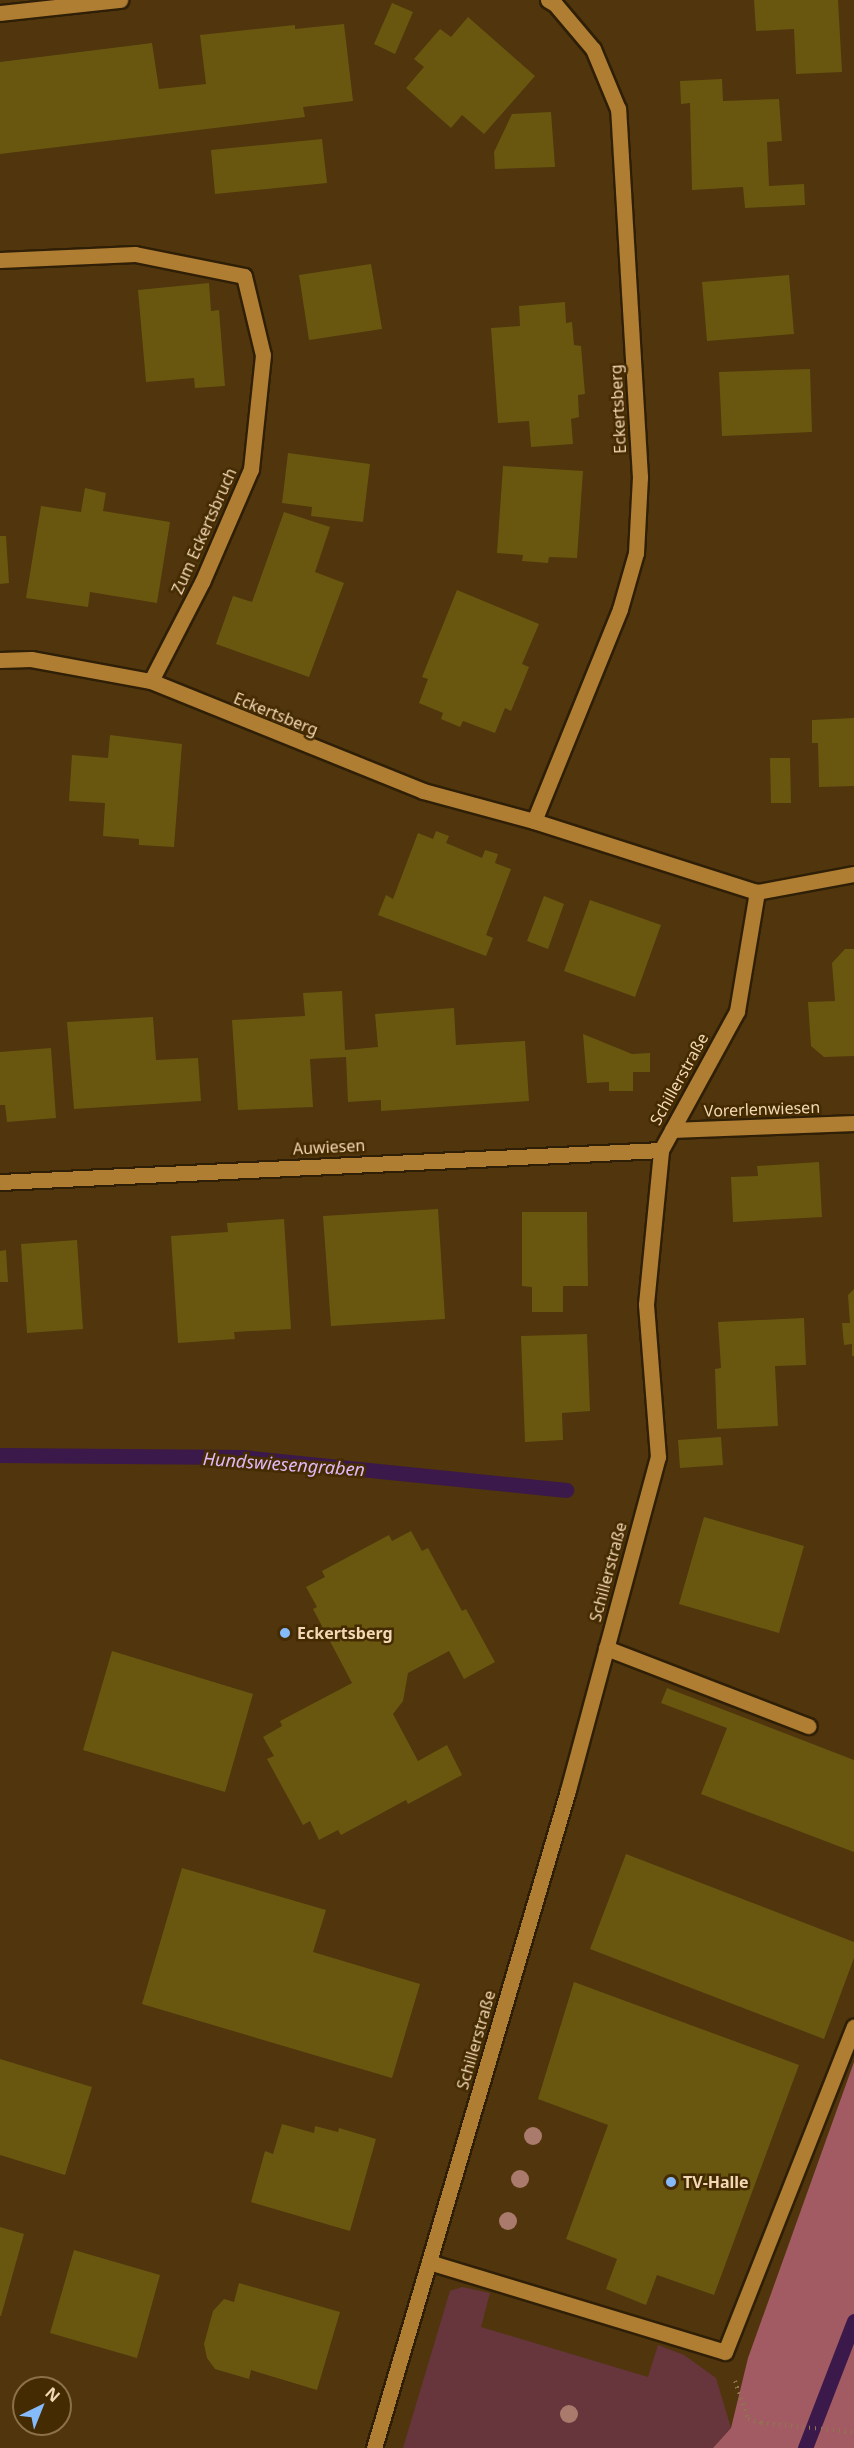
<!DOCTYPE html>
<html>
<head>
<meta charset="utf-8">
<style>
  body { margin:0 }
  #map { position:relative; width:854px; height:2448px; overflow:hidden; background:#50350d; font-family:"Noto Sans",sans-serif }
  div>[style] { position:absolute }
  .green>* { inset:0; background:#66363c }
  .forest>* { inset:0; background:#a25b63 }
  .stream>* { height:15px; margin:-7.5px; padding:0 7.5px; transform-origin:7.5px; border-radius:7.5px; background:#3b194a }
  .building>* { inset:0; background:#695710 }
  .path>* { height:4px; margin-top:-2px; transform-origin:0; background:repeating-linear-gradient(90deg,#8f744e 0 1.5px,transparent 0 6px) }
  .roads { filter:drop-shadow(2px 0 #2f1f07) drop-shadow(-2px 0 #2f1f07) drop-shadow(0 2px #2f1f07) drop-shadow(0 -2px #2f1f07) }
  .service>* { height:15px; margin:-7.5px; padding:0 7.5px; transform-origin:7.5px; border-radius:7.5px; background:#b07e33 }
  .minor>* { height:15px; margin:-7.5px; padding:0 7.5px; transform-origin:7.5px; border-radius:7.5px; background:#b07e33 }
  .trees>* { width:18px; height:18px; margin:-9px; border-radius:50%; background:#aa7b6c }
  .dots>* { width:16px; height:16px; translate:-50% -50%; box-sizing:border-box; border:3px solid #452b01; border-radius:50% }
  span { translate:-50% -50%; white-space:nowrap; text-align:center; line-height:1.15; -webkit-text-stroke:5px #452b01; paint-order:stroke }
  .street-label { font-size:16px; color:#f3d8b5 }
  .poi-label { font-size:16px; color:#f3d8b5; font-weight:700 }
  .left { translate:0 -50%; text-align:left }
  .water-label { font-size:18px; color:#e2b8f8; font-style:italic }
  .north { position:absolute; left:12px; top:2376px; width:60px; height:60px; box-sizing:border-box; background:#452b01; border:2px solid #8b7049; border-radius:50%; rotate:43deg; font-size:16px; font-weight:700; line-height:24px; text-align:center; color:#f3d8b5 }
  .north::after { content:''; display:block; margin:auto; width:21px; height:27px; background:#86bbfb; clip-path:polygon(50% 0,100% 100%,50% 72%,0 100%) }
</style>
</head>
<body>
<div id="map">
  <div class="green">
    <i style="clip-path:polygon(462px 2287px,490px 2293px,481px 2327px,648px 2377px,658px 2345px,684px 2355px,716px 2378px,731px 2428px,713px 2448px,403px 2448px,450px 2291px)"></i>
  </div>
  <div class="forest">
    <i style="clip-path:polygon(854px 2062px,854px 2448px,713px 2448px,731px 2428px,748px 2358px)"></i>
  </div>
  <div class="stream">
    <i style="left:0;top:1455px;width:242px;rotate:0.5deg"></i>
    <i style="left:242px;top:1457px;width:326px;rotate:5.8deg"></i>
    <i style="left:805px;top:2448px;width:136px;rotate:-68.9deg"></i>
  </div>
  <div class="building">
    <i style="clip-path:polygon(754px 0,838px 0,842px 72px,796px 74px,794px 29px,756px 31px)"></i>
    <i style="clip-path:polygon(392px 3px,413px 12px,395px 54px,374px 44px)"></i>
    <i style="clip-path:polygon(468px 17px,535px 76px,484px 134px,462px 115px,451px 128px,406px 88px,424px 67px,414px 59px,440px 29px,451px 37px)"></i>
    <i style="clip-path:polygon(344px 24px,353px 101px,303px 107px,305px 117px,0 154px,0 62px,152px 43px,159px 89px,206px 84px,200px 35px,295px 25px,295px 29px)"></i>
    <i style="clip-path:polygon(722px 79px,723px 101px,779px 99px,782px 141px,767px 142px,769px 186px,804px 184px,805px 205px,745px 208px,743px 187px,692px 190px,690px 103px,681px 104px,680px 81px)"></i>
    <i style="clip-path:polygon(551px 112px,555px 167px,495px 169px,494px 152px,512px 114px)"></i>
    <i style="clip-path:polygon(322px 139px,327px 183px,215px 194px,211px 150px)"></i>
    <i style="clip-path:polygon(371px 264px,382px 329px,309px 340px,299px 275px)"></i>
    <i style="clip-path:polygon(789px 275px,794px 334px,707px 341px,702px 282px)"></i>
    <i style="clip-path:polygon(209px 283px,211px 311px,219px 310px,225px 386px,195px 388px,194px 378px,146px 382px,138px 290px)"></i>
    <i style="clip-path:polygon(565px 302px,566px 323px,572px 322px,574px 345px,581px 346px,585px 394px,578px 395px,579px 417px,571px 419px,573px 444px,531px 447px,529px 421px,498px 423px,491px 328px,520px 326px,519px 306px)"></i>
    <i style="clip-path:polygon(810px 369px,812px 432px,722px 436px,719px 372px)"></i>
    <i style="clip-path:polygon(288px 453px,370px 464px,363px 522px,311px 516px,312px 507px,282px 503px)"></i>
    <i style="clip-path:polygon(503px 466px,583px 471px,577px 558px,549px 557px,548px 563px,522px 561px,523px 555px,497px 553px)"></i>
    <i style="clip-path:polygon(85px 488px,106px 493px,103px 511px,170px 522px,157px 603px,90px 592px,88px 607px,26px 598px,41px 506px,81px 512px)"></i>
    <i style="clip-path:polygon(284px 512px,330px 527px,315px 572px,344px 583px,309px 677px,216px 644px,233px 596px,252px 602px)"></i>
    <i style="clip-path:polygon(0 536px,6px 536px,9px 583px,0 584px)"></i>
    <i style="clip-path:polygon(457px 590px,539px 624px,522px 664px,529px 667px,521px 687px,511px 711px,505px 708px,495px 733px,463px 721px,460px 727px,441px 719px,443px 713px,419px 703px,428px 679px,422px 677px)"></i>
    <i style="clip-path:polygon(854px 718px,854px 786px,819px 787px,818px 743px,812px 743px,812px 720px)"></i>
    <i style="clip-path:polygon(110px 735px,182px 744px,174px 847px,139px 845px,139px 839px,103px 836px,105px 803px,69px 801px,72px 755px,108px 758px)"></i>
    <i style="clip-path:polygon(770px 758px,790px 758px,791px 803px,771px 803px)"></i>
    <i style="clip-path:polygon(436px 831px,449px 836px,446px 843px,482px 858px,485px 850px,498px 854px,495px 863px,511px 869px,486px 935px,493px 938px,486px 956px,378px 915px,386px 895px,393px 899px,418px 833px,433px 839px)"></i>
    <i style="clip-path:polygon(544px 896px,564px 904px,548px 949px,527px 941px)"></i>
    <i style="clip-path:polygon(590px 900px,661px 925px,635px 997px,564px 971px)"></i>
    <i style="clip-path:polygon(845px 949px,854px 949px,854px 1056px,824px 1057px,811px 1046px,808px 1002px,835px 1001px,832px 963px)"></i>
    <i style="clip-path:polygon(342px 991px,345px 1050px,378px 1047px,375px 1014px,454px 1008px,456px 1045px,525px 1041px,529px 1101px,381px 1111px,381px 1100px,348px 1102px,346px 1057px,310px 1059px,313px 1107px,238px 1110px,232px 1020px,305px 1016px,303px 993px)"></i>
    <i style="clip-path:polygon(153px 1017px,156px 1060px,198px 1058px,201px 1101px,74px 1109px,67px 1022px)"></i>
    <i style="clip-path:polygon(583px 1034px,632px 1054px,650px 1053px,650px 1072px,633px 1072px,633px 1091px,609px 1091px,609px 1082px,587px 1083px)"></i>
    <i style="clip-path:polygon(51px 1048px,56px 1118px,7px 1122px,5px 1105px,0 1105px,0 1052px)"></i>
    <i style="clip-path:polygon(819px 1162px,822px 1217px,733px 1222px,731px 1177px,758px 1176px,757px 1166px)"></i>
    <i style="clip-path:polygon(438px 1209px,445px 1319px,331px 1326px,323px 1216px)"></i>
    <i style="clip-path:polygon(522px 1212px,587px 1212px,588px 1286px,563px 1286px,563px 1312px,532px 1312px,532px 1287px,522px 1286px)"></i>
    <i style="clip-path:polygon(284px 1219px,291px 1329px,234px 1332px,235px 1339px,178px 1343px,171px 1236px,228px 1232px,227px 1223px)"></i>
    <i style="clip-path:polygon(77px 1240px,83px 1329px,27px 1333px,21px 1244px)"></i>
    <i style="clip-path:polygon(6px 1250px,8px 1282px,0 1282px,0 1251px)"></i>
    <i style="clip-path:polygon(854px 1289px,854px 1356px,852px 1356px,852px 1344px,844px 1345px,842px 1323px,850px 1323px,848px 1295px)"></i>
    <i style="clip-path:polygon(804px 1318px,806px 1365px,775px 1366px,778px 1426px,717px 1429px,715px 1369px,721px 1368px,718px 1322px)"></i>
    <i style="clip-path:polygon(587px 1334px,590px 1411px,562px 1413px,563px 1440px,525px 1442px,521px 1336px)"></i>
    <i style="clip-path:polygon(721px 1437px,723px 1465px,680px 1468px,678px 1440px)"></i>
    <i style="clip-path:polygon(704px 1517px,804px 1546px,779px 1633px,679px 1604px)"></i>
    <i style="clip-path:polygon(411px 1531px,422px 1551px,428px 1548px,462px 1611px,466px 1609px,495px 1662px,464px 1679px,449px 1651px,408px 1673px,403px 1701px,393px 1714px,418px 1761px,447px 1745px,462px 1775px,408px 1804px,406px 1800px,341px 1835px,338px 1830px,319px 1840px,310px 1821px,303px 1825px,267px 1759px,274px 1756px,263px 1737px,282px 1726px,280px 1721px,352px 1683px,313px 1609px,317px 1607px,306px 1587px,325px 1577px,322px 1571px,389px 1535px,392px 1541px)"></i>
    <i style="clip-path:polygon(112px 1651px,253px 1694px,225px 1792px,83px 1750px)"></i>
    <i style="clip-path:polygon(667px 1688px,854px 1760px,854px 1852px,701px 1794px,727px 1728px,661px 1703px)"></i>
    <i style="clip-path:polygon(626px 1854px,854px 1942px,854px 1958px,824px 2039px,590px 1949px)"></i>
    <i style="clip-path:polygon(182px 1868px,326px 1910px,313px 1952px,420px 1984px,392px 2078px,142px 2004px)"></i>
    <i style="clip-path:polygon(574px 1982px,799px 2065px,714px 2295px,657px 2275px,646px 2305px,606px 2289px,617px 2259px,566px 2239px,608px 2125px,538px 2099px)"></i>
    <i style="clip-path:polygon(0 2059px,92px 2087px,65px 2175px,0 2155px)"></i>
    <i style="clip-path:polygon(282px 2124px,314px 2133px,315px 2126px,338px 2132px,339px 2128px,376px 2139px,350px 2231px,251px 2202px,265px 2151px,273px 2154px)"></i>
    <i style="clip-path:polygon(0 2227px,24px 2234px,1px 2316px,0 2316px)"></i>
    <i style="clip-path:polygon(74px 2250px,160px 2275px,137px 2358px,50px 2333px)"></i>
    <i style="clip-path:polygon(239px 2283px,340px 2312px,317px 2390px,251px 2370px,249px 2379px,215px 2369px,207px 2358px,204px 2344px,213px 2311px,224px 2299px,234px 2302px)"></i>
  </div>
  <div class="path">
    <i style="left:735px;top:2381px;width:40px;rotate:71.1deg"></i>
    <i style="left:748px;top:2419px;width:14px;rotate:17deg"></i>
    <i style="left:761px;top:2423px;width:93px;rotate:5.5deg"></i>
  </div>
  <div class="roads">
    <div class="service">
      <i style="left:606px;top:1648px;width:217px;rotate:21.1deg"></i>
    </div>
    <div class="minor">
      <i style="left:0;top:13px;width:121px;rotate:-6.2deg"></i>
      <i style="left:0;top:260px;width:135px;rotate:-2.5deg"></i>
      <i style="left:135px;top:254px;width:111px;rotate:11.4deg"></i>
      <i style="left:244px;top:276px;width:81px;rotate:76.5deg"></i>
      <i style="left:263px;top:355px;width:115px;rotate:96deg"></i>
      <i style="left:251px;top:469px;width:123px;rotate:113.4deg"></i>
      <i style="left:202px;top:582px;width:111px;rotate:117.3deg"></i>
      <i style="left:0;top:660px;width:31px;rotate:-2deg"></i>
      <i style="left:31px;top:659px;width:122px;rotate:10.4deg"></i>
      <i style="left:151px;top:681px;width:293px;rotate:22deg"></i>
      <i style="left:423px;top:791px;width:115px;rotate:15.1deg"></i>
      <i style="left:534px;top:821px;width:234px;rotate:17.7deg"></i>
      <i style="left:757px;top:892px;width:99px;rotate:-10.5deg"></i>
      <i style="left:534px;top:821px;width:229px;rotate:-67.9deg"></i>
      <i style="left:620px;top:609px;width:58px;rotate:-74.1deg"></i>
      <i style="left:636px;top:553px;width:76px;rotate:-87deg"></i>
      <i style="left:640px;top:477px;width:369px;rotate:-93.4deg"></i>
      <i style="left:618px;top:109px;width:65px;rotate:-112.6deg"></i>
      <i style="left:593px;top:49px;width:59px;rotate:-130.2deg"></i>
      <i style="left:555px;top:4px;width:8px;rotate:-150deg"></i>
      <i style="left:672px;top:1130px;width:182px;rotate:-2.2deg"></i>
      <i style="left:0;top:1182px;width:662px;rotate:-2.77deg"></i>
      <i style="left:429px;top:2262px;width:309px;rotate:16.9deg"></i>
      <i style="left:725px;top:2352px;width:350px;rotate:-68.4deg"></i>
      <i style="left:374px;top:2448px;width:686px;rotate:-73.57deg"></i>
      <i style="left:568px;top:1790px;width:345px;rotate:-74.9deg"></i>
      <i style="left:658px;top:1457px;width:153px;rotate:-94.5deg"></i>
      <i style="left:646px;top:1304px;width:155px;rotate:-84.4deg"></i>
      <i style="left:661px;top:1150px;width:158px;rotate:-61.3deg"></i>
      <i style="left:737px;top:1011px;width:121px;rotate:-80.5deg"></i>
    </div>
  </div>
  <div class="trees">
    <i style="left:533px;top:2136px"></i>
    <i style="left:520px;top:2179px"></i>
    <i style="left:508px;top:2221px"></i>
    <i style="left:569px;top:2414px"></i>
  </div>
  <div class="dots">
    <i style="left:285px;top:1633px;background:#86bbfb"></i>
    <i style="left:671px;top:2182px;background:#86bbfb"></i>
  </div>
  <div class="street-label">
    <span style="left:618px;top:409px;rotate:-93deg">Eckertsberg</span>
    <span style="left:204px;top:531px;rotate:-66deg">Zum Eckertsbruch</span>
    <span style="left:276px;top:714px;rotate:22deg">Eckertsberg</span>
    <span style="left:679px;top:1079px;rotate:-61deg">Schillerstraße</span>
    <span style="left:762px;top:1109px;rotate:-2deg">Vorerlenwiesen</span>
    <span style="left:329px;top:1147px;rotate:-3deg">Auwiesen</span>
    <span style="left:608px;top:1572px;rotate:-75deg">Schillerstraße</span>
    <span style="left:476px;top:2040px;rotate:-74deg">Schillerstraße</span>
  </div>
  <div class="poi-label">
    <span class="left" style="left:297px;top:1633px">Eckertsberg</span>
    <span class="left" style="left:683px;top:2182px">TV-Halle</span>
  </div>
  <div class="water-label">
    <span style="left:284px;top:1464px;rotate:4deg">Hundswiesengraben</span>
  </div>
  <div class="north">N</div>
</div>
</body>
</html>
